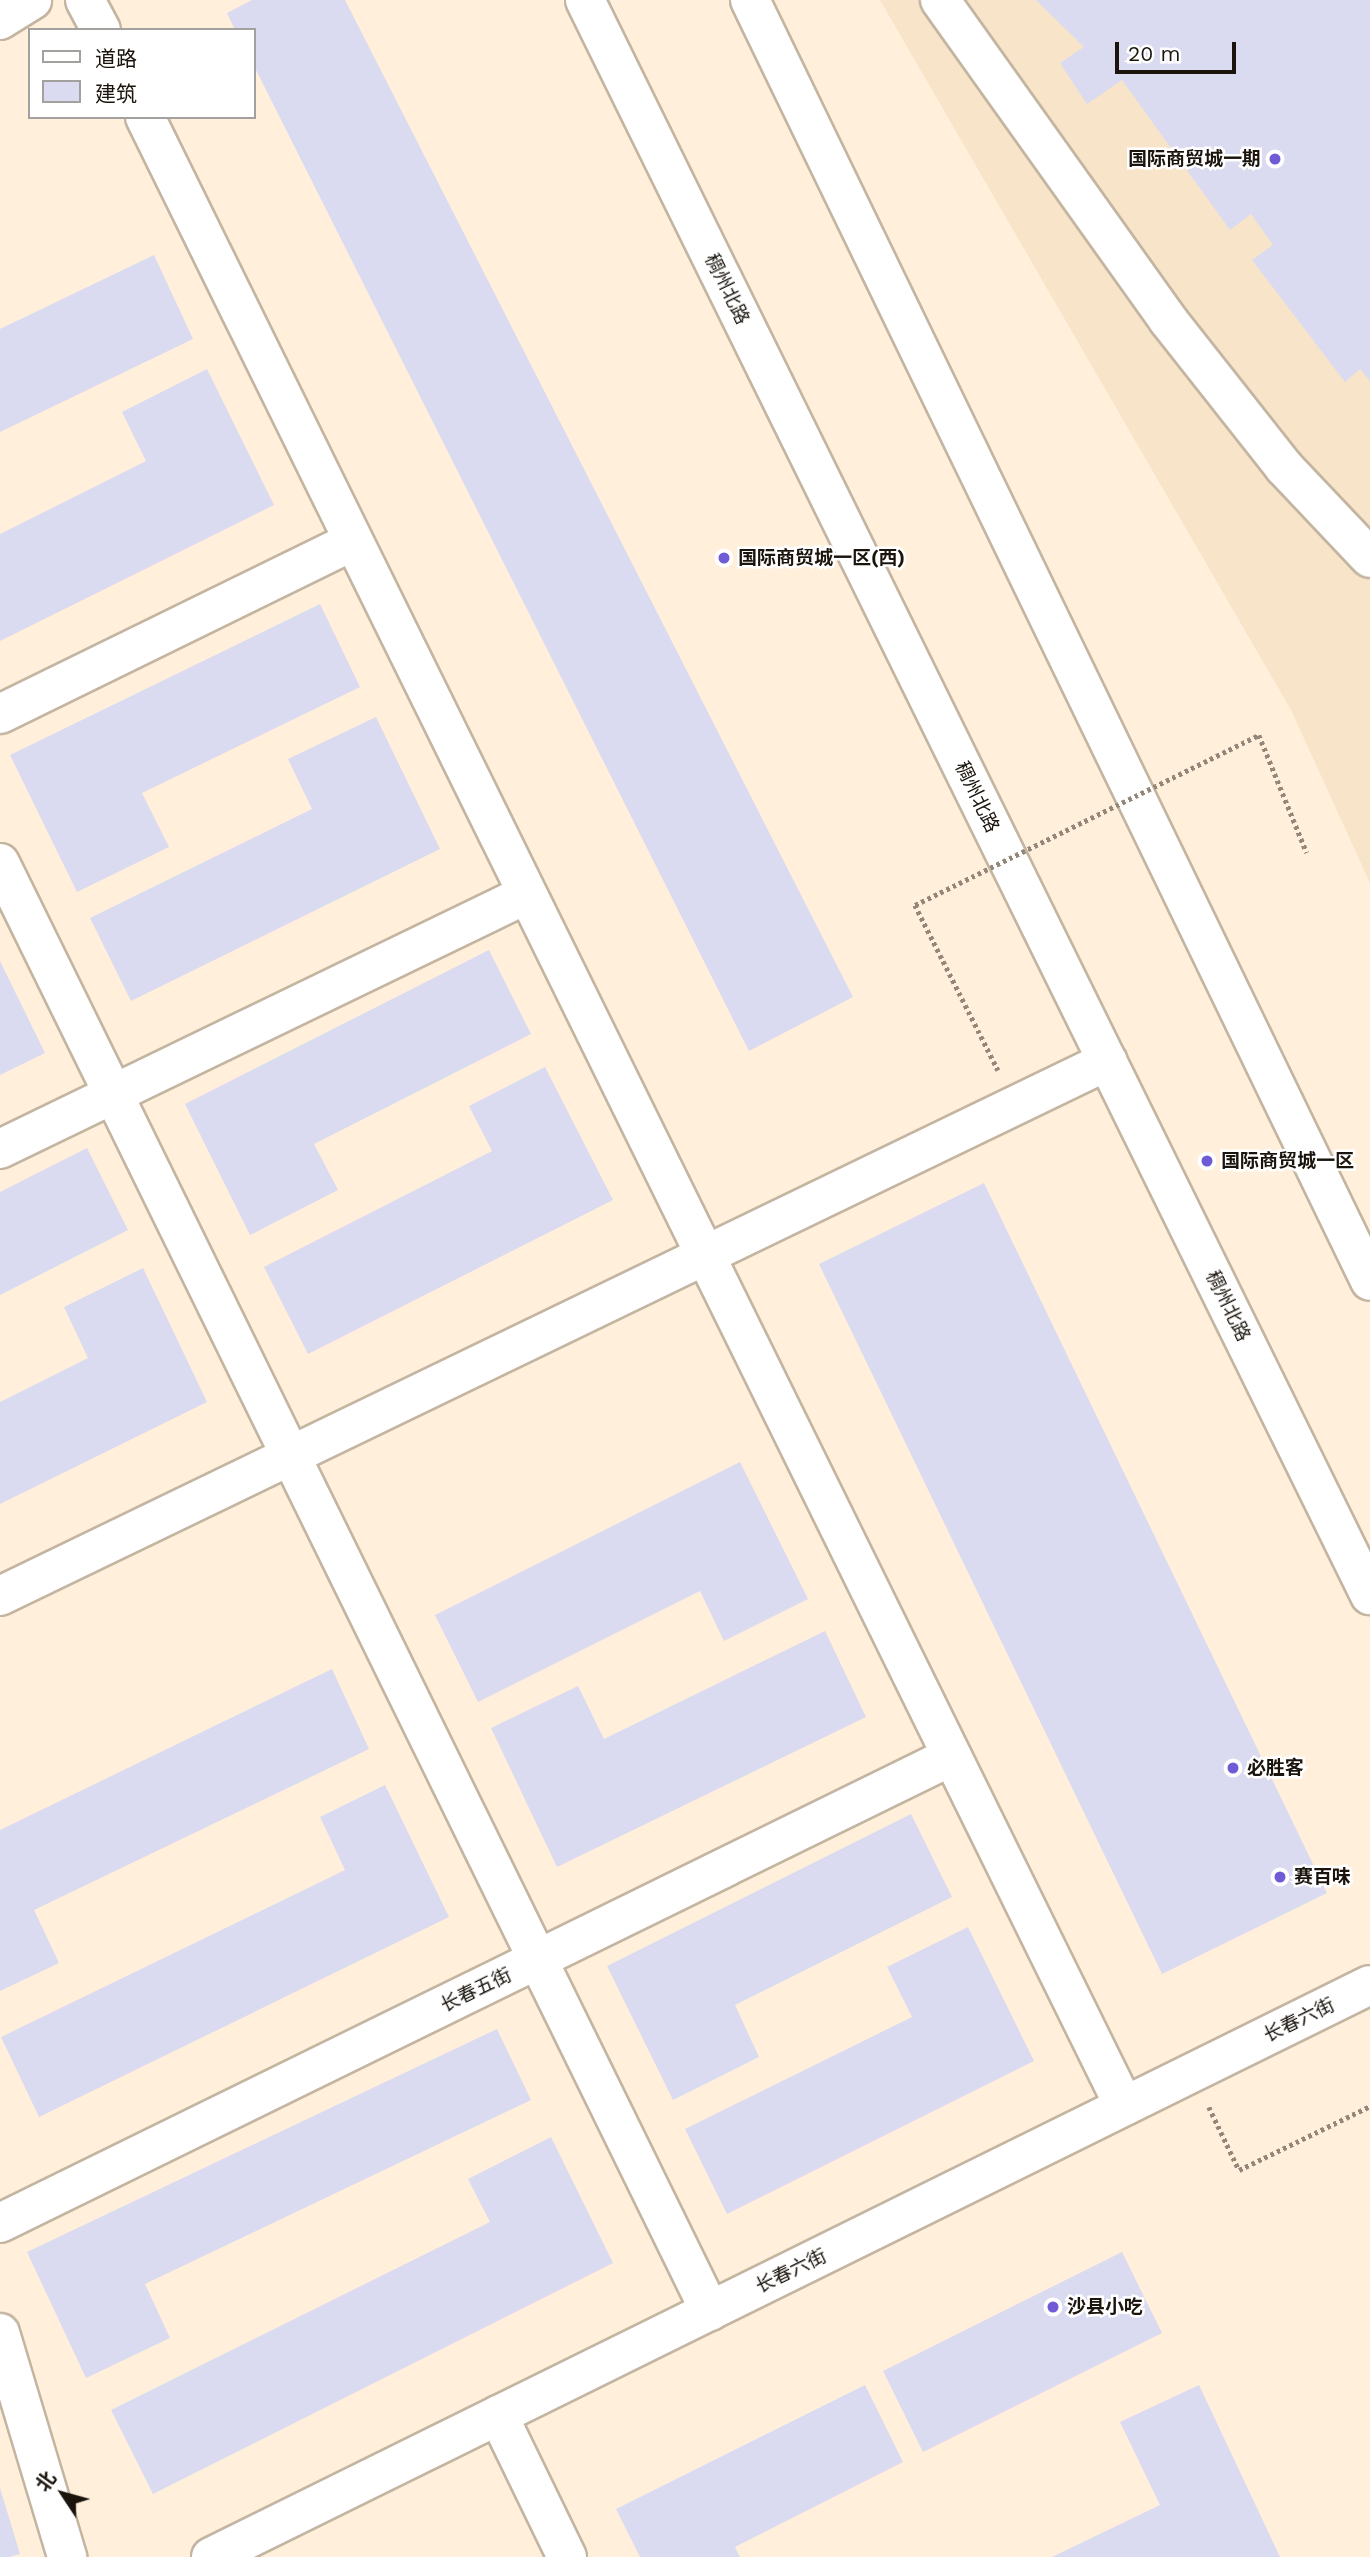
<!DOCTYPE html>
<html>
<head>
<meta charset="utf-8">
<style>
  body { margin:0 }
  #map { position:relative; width:1370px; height:2557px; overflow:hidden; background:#ffefdb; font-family:"Work Sans","Noto Sans SC",sans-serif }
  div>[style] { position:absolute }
  .built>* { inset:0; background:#f8e4c9 }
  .building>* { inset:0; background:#dadaf1 }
  .path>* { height:4.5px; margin-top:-2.25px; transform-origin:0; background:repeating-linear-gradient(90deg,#938779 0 3.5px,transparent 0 7px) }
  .roads { filter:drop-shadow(2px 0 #c3b5a1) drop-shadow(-2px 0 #c3b5a1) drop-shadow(0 2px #c3b5a1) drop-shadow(0 -2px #c3b5a1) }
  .minor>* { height:38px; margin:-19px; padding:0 19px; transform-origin:19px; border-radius:19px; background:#fff }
  .major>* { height:38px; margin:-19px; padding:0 19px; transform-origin:19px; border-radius:19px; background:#fff }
  .path-bridge>* { height:4.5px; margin-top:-2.25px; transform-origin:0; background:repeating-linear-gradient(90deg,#938779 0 3.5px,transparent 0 7px) }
  .dots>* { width:19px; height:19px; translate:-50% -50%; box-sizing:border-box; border:4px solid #fff; border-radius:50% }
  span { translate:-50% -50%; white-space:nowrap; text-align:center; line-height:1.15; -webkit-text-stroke:5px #fff; paint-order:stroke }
  .poi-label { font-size:19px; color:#1a140d; font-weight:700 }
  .right { translate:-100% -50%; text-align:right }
  .left { translate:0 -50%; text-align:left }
  .street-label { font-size:19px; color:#1a140d }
  .legend { position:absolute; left:28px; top:28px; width:228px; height:91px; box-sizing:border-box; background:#fff; border:2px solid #a3a19e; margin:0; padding:9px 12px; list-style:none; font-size:21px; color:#1a140d }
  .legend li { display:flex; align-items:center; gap:14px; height:35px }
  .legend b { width:35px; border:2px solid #a3a19e }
  .north { position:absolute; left:28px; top:2459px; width:70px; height:70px; -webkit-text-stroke:5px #fff; paint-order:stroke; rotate:306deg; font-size:19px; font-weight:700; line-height:28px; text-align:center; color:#1a140d }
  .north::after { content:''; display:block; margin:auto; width:24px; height:32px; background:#1a140d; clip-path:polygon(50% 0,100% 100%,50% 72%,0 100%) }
  .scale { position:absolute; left:1115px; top:42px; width:121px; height:32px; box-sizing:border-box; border:4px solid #1a140d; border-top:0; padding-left:9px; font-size:21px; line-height:24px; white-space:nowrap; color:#1a140d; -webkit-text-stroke:5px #fff; paint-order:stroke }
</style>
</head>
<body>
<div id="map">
  <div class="built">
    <i style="clip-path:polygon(880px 0,1370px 0,1370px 883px,1291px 710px)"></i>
  </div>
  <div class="building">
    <i style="clip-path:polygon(252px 0,345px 0,853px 997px,749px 1051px,254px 66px,254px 30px,235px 30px,227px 13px)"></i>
    <i style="clip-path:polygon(1036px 0,1370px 0,1370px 381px,1360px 369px,1345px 382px,1252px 260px,1273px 245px,1251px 214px,1230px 230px,1122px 80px,1087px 104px,1060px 63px,1084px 47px)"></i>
    <i style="clip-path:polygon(154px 255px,193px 339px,0 432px,0 329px)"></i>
    <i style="clip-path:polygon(207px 369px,274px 505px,0 641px,0 534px,146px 461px,122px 412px)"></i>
    <i style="clip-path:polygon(320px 604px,360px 687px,142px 793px,169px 847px,77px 892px,10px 755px)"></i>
    <i style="clip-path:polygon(376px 717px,440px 849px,131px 1001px,90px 918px,312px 809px,288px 759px)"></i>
    <i style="clip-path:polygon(489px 950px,531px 1034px,314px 1144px,338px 1190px,250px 1235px,185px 1104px)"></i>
    <i style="clip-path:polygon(0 961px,45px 1053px,0 1075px)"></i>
    <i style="clip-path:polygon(545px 1067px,613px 1200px,308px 1354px,264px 1267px,492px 1151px,469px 1106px)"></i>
    <i style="clip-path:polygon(87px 1148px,128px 1230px,0 1295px,0 1192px)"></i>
    <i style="clip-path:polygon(984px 1183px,1327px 1893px,1162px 1974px,819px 1264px)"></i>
    <i style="clip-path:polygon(143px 1268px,207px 1402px,0 1504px,0 1402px,88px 1358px,64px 1307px)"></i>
    <i style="clip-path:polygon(740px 1462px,808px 1599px,724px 1641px,700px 1591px,478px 1702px,435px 1615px)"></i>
    <i style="clip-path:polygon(825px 1631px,866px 1717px,557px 1867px,491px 1728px,578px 1686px,604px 1739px)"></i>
    <i style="clip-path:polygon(332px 1669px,369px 1749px,34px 1910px,59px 1963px,0 1991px,0 1830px)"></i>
    <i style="clip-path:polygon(385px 1785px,449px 1917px,39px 2117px,1px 2037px,345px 1870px,320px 1817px)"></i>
    <i style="clip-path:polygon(911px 1814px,952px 1897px,735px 2005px,759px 2057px,673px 2100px,607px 1966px)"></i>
    <i style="clip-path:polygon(968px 1927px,1034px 2061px,727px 2214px,685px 2129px,912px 2017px,887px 1967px)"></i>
    <i style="clip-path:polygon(497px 2029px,531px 2100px,145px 2284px,170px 2338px,86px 2378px,27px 2252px)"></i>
    <i style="clip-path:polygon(551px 2137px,613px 2263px,153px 2494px,111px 2410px,490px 2222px,468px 2179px)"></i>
    <i style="clip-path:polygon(1122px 2252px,1162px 2333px,923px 2452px,883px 2371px)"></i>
    <i style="clip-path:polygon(865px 2385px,903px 2462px,735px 2547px,740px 2557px,640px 2557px,616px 2509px)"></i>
    <i style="clip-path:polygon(1199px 2385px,1280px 2557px,1052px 2557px,1160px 2505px,1120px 2422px)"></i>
    <i style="clip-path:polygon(0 2488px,20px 2554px,9px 2557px,0 2557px)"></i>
  </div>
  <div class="path">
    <i style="left:1259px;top:735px;width:127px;rotate:67.9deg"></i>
    <i style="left:915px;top:905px;width:185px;rotate:63.3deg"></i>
    <i style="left:1209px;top:2107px;width:70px;rotate:64.5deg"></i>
    <i style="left:1239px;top:2170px;width:146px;rotate:-26deg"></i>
  </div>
  <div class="roads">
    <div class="minor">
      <i style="left:85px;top:0;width:34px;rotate:62deg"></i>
      <i style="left:940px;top:0;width:393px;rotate:54.5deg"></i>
      <i style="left:1168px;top:320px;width:187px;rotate:51.7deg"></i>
      <i style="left:1284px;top:467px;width:125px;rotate:46.6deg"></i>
      <i style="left:0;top:20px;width:38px;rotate:-32deg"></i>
      <i style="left:145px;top:117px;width:2217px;rotate:63.79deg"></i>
      <i style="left:0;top:714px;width:393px;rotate:-26.1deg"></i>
      <i style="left:0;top:863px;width:1613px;rotate:63.88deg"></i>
      <i style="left:0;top:1149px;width:585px;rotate:-25.82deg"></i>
      <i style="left:0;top:1596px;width:1230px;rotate:-25.79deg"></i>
      <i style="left:0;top:2223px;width:1060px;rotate:-26.13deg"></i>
      <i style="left:0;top:2333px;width:234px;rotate:73.3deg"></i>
      <i style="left:498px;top:2415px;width:158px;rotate:64.1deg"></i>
      <i style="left:211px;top:2557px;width:1292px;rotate:-26.27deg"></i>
    </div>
    <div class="major">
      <i style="left:585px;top:0;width:1778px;rotate:63.8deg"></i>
      <i style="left:750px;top:0;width:1423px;rotate:64.17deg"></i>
    </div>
  </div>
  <div class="path-bridge">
    <i style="left:915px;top:905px;width:384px;rotate:-26.3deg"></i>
  </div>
  <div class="dots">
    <i style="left:1275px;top:159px;background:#6f5bd5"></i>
    <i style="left:724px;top:558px;background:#6f5bd5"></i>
    <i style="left:1207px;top:1161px;background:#6f5bd5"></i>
    <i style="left:1233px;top:1768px;background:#6f5bd5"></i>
    <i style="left:1280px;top:1877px;background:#6f5bd5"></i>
    <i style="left:1053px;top:2307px;background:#6f5bd5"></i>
  </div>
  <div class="poi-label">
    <span class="right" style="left:1261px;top:159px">国际商贸城一期</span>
    <span class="left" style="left:738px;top:558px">国际商贸城一区(西)</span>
    <span class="left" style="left:1221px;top:1161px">国际商贸城一区</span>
    <span class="left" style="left:1247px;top:1768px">必胜客</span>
    <span class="left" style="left:1294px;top:1877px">赛百味</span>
    <span class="left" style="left:1067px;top:2307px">沙县小吃</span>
  </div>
  <div class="street-label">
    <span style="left:727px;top:289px;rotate:64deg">稠州北路</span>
    <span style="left:977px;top:797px;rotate:64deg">稠州北路</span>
    <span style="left:1228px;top:1306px;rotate:64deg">稠州北路</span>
    <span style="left:476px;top:1990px;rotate:-26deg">长春五街</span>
    <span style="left:1299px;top:2020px;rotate:-26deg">长春六街</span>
    <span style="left:791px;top:2271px;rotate:-26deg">长春六街</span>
  </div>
  <ul class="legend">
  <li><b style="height:9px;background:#fff"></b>道路</li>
  <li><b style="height:19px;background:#dadaf1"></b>建筑</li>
  </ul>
  <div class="north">北</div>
  <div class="scale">20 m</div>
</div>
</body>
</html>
